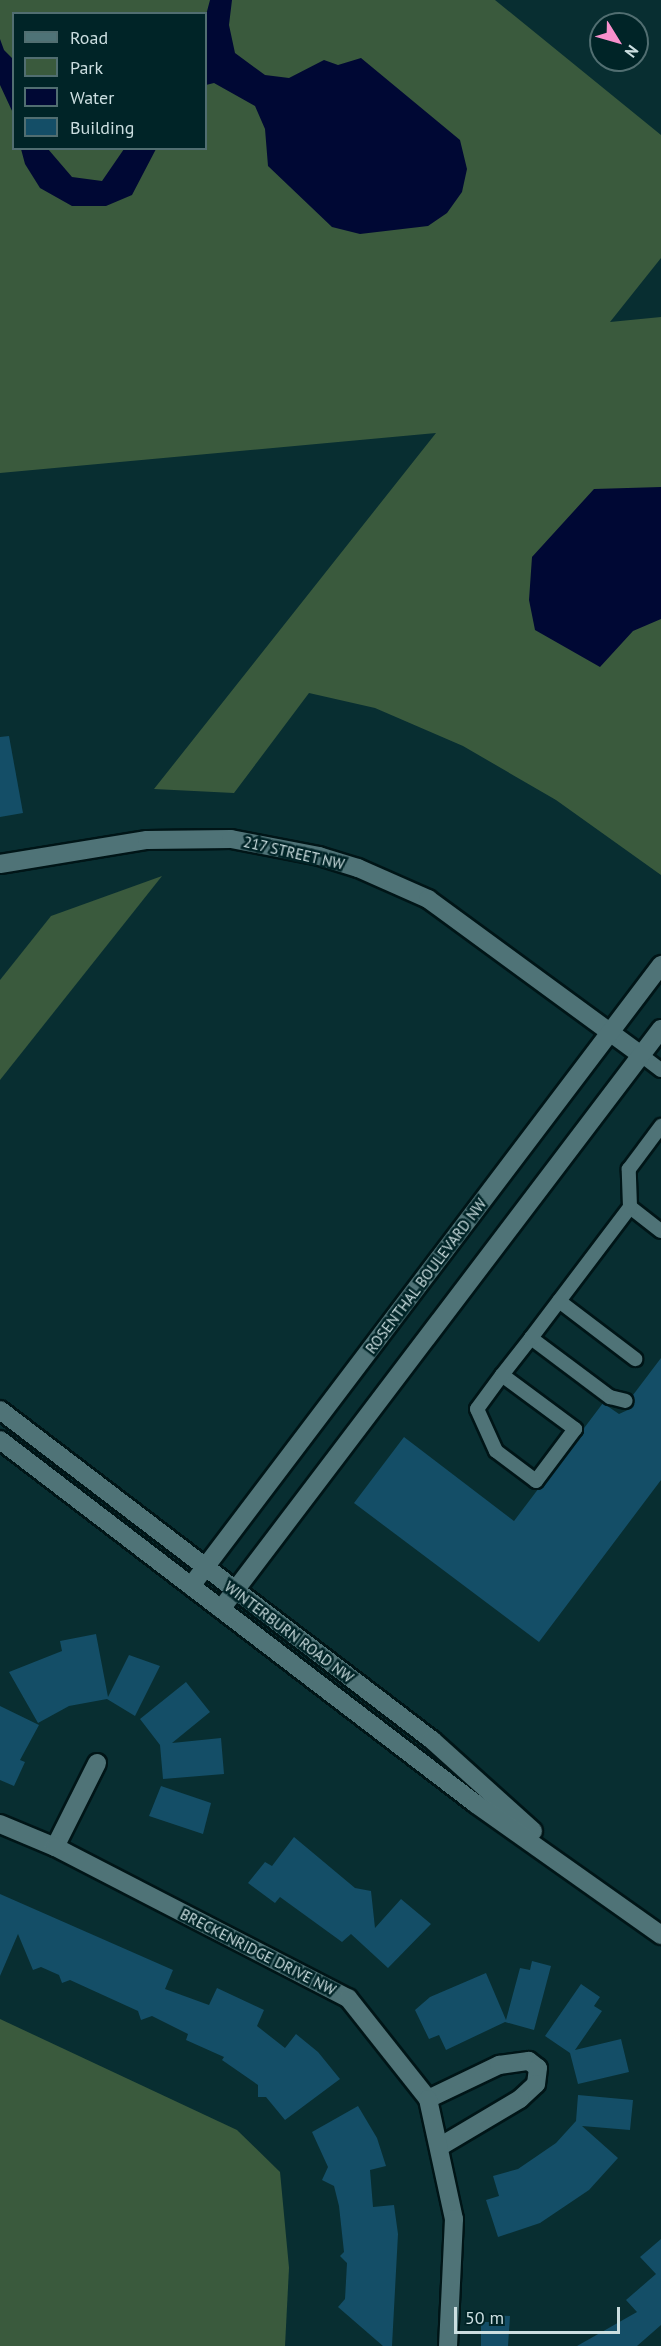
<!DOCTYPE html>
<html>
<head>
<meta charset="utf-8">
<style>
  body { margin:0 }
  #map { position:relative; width:661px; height:2346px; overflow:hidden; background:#082e31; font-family:"PT Sans",sans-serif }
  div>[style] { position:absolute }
  .green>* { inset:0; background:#3a5a3d }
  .water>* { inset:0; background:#000834 }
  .building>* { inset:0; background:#144e67 }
  .roads { filter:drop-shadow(2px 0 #001517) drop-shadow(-2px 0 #001517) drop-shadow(0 2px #001517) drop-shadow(0 -2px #001517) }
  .service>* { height:14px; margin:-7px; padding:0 7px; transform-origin:7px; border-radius:7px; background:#4f7377 }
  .minor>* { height:18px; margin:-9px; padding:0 9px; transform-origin:9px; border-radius:9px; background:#4f7377 }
  .tertiary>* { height:18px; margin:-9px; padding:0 9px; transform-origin:9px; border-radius:9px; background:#4f7377 }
  .secondary>* { height:18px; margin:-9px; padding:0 9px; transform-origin:9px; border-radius:9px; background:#4f7377 }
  span { translate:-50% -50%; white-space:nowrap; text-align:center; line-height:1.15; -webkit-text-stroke:5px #002427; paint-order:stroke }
  .street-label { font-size:15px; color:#cbdee0 }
  .legend { position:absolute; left:12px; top:12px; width:195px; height:138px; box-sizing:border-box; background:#002427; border:2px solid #516e71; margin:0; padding:8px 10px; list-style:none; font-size:18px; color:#cbdee0 }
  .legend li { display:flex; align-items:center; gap:12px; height:30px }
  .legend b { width:30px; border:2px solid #516e71 }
  .north { position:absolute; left:589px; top:12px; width:60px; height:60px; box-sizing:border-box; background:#002427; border:2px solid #516e71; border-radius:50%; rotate:127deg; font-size:16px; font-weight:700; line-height:24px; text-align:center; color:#cbdee0 }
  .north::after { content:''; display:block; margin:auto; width:21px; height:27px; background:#f890cc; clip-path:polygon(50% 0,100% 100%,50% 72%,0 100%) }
  .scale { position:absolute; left:454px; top:2307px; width:166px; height:27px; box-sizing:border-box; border:3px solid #cbdee0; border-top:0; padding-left:8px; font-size:18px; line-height:21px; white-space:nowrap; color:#cbdee0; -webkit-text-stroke:4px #002427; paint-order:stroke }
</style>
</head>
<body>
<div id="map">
  <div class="green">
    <i style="clip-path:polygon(evenodd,0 0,495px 0,661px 135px,661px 258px,610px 322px,661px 317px,661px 875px,556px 800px,463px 746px,375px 708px,309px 693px,234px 793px,154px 789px,436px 433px,0 473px,0 0,14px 14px,206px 14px,206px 148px,14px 148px,14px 14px)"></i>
    <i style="clip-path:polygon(162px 876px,0 1080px,0 980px,51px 916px)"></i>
    <i style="clip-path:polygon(0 2019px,237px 2130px,280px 2172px,289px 2268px,285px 2346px,0 2346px)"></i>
  </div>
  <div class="water">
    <i style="clip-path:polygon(210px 0,232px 0,229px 25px,235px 53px,265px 75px,289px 78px,324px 60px,338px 65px,361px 58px,460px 140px,467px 169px,462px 192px,447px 213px,428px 226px,360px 234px,332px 227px,268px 166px,265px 129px,255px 106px,214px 83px,206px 85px,206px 15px)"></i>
    <i style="clip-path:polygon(0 39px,4px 50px,13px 59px,13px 113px,0 85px)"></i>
    <i style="clip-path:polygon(21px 149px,48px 149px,72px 177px,102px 181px,124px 149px,156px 149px,132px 195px,106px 206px,72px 206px,40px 188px,25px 164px)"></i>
    <i style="clip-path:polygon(661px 487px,661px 619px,633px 631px,600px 667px,535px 630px,529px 600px,532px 557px,594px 489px)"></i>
  </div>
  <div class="building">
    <i style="clip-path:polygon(9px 736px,23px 813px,0 817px,0 737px)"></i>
    <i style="clip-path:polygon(661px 1358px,661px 1480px,539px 1642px,354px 1503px,404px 1437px,514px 1521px,603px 1403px,619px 1414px,632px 1408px,633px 1395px)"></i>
    <i style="clip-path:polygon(96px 1634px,108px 1697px,129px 1655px,160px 1666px,135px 1716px,107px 1699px,69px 1706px,38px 1723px,9px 1672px,62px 1651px,60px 1641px)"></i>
    <i style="clip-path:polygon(186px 1682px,210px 1712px,172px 1743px,221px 1738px,224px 1774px,163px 1779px,160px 1745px,140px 1719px)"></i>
    <i style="clip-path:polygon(0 1706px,39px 1725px,20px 1760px,25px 1762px,14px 1786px,0 1780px)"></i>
    <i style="clip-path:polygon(161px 1786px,211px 1803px,203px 1834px,149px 1816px)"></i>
    <i style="clip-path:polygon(294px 1837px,355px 1888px,371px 1891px,375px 1928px,401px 1899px,431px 1924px,388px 1968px,351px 1934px,342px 1942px,280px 1897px,275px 1903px,248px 1883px,265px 1862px,272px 1866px)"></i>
    <i style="clip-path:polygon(0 1894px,173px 1970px,165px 1989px,209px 2005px,217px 1988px,264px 2010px,257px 2026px,285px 2048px,296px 2034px,318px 2052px,340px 2079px,285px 2120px,266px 2097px,258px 2097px,258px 2085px,222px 2060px,224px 2057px,186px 2040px,188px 2034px,152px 2016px,141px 2020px,138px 2011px,70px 1980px,62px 1983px,59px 1975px,41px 1967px,33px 1970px,18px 1934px,0 1976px)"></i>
    <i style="clip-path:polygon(532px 1961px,551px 1966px,534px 2030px,505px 2022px,446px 2050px,439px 2035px,429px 2039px,415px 2010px,430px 1997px,486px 1973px,506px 2020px,520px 1968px,530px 1970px)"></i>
    <i style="clip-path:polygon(581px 1984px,600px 1997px,594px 2006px,602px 2011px,575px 2050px,621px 2039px,629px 2072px,578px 2084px,570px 2053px,545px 2036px)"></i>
    <i style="clip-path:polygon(578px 2095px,633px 2100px,630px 2130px,582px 2126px,618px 2158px,589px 2190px,540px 2223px,498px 2237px,486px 2200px,499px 2196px,493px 2176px,518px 2169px,556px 2143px,576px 2121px)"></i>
    <i style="clip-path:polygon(358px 2106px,377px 2138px,386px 2166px,370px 2170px,373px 2207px,394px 2205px,398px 2234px,392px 2346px,383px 2346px,338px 2307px,345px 2299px,347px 2263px,340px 2256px,344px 2252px,339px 2206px,334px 2186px,322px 2180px,328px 2167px,312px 2132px)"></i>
    <i style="clip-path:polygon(661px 2239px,661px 2325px,637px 2346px,577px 2346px,637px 2312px,626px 2300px,656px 2274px,640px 2257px)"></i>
    <i style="clip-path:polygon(490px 2315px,510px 2316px,508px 2346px,481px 2346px,481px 2322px,490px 2322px)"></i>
  </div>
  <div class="roads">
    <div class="service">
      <i style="left:641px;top:1055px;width:25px;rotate:37deg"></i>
      <i style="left:630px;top:1207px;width:39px;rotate:38deg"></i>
      <i style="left:559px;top:1301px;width:96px;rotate:37.3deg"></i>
      <i style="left:531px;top:1338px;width:99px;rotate:36.8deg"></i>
      <i style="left:610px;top:1397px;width:16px;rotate:14deg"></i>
      <i style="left:502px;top:1375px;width:91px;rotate:36.5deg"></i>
      <i style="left:575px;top:1429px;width:65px;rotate:126.9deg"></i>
      <i style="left:536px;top:1481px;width:50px;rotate:-143.1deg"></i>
      <i style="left:496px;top:1451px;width:46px;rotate:-114.3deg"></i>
      <i style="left:477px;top:1409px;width:42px;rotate:-53.7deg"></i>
      <i style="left:502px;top:1375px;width:47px;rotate:-51.9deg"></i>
      <i style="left:531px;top:1338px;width:164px;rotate:-52.9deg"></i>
      <i style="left:630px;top:1207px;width:38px;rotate:-92deg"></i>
      <i style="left:629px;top:1169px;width:54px;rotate:-53.3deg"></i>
    </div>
    <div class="minor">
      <i style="left:0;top:864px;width:149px;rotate:-9.3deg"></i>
      <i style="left:147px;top:840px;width:84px;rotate:-0.7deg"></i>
      <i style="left:231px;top:839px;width:90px;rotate:10.9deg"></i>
      <i style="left:319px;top:856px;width:41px;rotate:17.1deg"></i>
      <i style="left:358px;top:868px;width:77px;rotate:23.9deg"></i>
      <i style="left:428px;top:899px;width:264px;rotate:36.2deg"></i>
      <i style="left:55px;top:1847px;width:94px;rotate:-63.4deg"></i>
      <i style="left:428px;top:2099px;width:79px;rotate:-25.6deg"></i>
      <i style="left:499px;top:2065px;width:30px;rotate:-8deg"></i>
      <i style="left:529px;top:2061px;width:11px;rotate:38deg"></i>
      <i style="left:538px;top:2068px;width:16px;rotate:97deg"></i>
      <i style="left:536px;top:2084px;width:22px;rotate:137deg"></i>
      <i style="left:520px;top:2099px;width:94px;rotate:149.3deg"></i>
    </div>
    <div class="tertiary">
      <i style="left:191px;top:1586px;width:779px;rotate:-52.88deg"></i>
      <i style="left:221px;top:1609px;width:728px;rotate:-52.82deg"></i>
      <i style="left:0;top:1824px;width:60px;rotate:22.7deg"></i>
      <i style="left:55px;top:1847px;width:330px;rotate:27.3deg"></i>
      <i style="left:348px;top:1998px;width:129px;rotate:51.6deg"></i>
      <i style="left:428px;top:2099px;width:123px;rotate:77.8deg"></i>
      <i style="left:454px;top:2219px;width:127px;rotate:92.7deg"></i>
    </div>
    <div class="secondary">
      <i style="left:0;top:1410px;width:544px;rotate:37.38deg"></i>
      <i style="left:432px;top:1740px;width:136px;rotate:42deg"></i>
      <i style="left:0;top:1440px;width:599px;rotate:37.41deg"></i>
      <i style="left:476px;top:1804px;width:227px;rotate:35.3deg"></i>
    </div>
  </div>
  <div class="street-label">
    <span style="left:294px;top:853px;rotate:13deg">217 STREET NW</span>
    <span style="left:426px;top:1276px;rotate:-53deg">ROSENTHAL BOULEVARD NW</span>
    <span style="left:289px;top:1632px;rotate:37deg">WINTERBURN ROAD NW</span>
    <span style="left:258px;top:1952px;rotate:27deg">BRECKENRIDGE DRIVE NW</span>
  </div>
  <ul class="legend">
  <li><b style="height:8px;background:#4f7377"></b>Road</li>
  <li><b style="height:16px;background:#3a5a3d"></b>Park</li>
  <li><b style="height:16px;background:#000834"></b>Water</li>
  <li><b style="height:16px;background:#144e67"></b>Building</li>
  </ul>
  <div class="north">N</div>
  <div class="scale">50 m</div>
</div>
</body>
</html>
